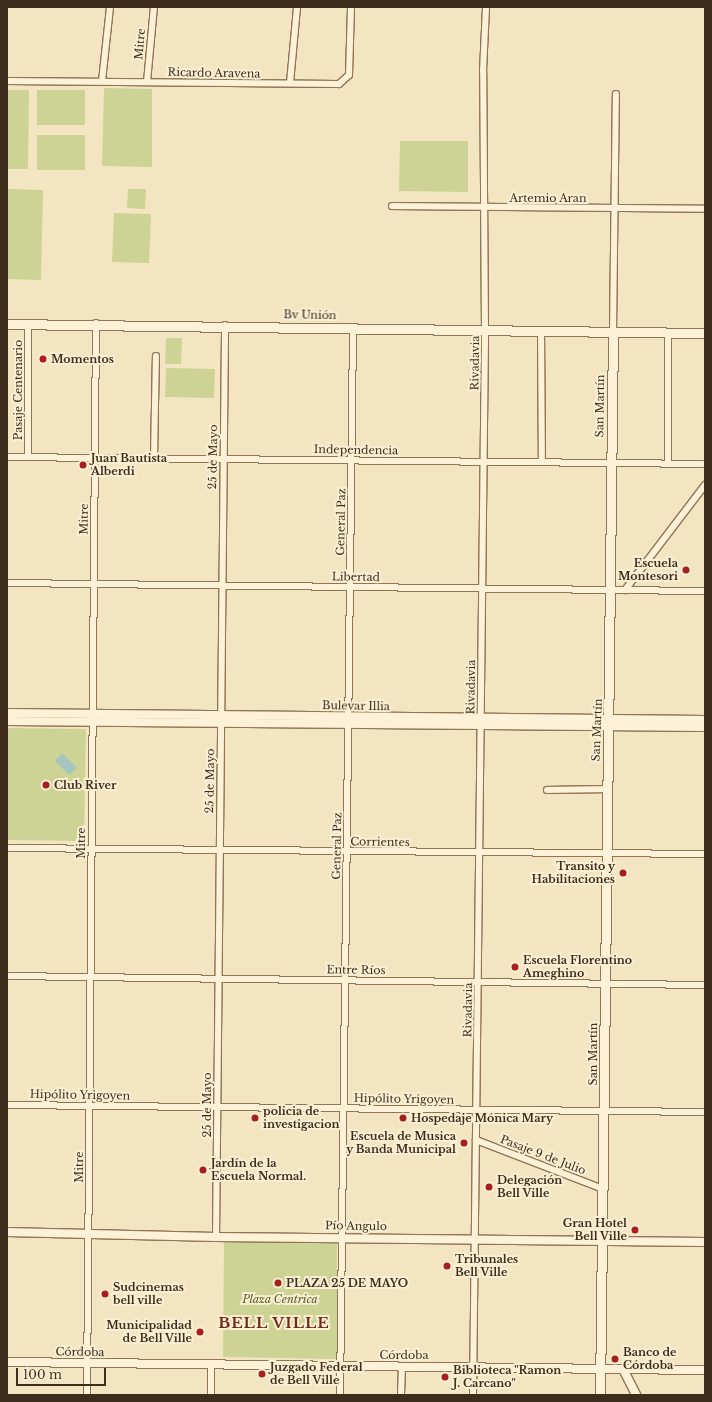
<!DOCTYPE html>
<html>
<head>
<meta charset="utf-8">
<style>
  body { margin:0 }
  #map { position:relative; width:712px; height:1402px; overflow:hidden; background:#f4e5c2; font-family:"Libre Baskerville",serif }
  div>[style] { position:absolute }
  .green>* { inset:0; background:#ccd394 }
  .water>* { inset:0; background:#a5c6bc }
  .roads { filter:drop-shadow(1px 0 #907556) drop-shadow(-1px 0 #907556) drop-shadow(0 1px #907556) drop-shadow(0 -1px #907556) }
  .minor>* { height:6px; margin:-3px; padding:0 3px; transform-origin:3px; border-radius:3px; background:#fdf2d7 }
  .tertiary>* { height:8px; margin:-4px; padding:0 4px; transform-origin:4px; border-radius:4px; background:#fdf2d7 }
  .secondary>* { height:9px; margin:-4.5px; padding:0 4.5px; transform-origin:4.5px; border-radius:4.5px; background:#fdf2d7 }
  .dots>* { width:11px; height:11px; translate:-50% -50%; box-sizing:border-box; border:2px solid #faefd3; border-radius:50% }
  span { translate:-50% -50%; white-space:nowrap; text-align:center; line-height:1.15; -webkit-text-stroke:4px #faefd3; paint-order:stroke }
  .street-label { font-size:11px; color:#3e2d1c }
  .poi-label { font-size:11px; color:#3e2d1c; font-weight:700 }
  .left { translate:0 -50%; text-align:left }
  .right { translate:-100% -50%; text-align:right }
  .park-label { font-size:11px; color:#4e5d20; font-style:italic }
  .district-label { font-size:15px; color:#712916; font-weight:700; letter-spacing:1px }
  .frame { position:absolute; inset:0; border:8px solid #3e2d1c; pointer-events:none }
  .scale { position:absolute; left:16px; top:1368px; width:90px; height:18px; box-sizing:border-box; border:2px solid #3e2d1c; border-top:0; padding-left:5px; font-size:12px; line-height:14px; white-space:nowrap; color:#3e2d1c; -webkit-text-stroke:3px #faefd3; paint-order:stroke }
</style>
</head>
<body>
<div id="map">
  <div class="green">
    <i style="clip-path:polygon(104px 88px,152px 89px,152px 167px,102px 166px)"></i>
    <i style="clip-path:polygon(7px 90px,29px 90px,28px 169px,7px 169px)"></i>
    <i style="clip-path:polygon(37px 90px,85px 90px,85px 125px,37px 125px)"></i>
    <i style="clip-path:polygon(37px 135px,85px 135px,85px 170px,37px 170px)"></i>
    <i style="clip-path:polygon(400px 141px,468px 141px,468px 192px,399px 191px)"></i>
    <i style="clip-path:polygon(7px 189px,43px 190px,41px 280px,7px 279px)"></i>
    <i style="clip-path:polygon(128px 189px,146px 189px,145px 209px,127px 208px)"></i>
    <i style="clip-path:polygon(114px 213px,151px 214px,149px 263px,112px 262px)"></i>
    <i style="clip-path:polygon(166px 338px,182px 338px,181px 364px,165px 364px)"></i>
    <i style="clip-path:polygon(166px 368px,215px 369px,214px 398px,165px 397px)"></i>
    <i style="clip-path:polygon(7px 728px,86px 729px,84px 841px,7px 840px)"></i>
    <i style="clip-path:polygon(224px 1242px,337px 1242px,337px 1356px,335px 1359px,223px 1357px)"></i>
  </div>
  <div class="water">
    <i style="clip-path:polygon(62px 753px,77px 768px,69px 775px,55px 761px)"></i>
  </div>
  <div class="roads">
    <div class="minor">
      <i style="left:7px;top:81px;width:332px;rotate:0.5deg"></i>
      <i style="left:339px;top:84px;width:13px;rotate:-42deg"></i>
      <i style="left:349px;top:75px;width:68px;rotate:-88.3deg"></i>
      <i style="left:102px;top:81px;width:74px;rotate:-83.8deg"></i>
      <i style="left:147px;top:82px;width:75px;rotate:-84.7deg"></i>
      <i style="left:290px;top:83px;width:76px;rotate:-84.7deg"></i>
      <i style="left:392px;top:206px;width:313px;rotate:0.5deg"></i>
      <i style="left:28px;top:324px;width:133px;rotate:90deg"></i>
      <i style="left:541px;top:330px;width:132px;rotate:89.6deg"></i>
      <i style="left:613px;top:331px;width:237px;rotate:-89.3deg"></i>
      <i style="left:7px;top:457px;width:698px;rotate:0.57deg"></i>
      <i style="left:154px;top:457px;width:101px;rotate:-88.9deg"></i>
      <i style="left:668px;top:464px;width:132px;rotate:-90deg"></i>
      <i style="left:7px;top:583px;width:698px;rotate:0.66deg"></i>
      <i style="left:625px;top:590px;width:132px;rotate:-52.7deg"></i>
      <i style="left:547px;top:790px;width:61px;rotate:-0.9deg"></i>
      <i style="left:7px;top:848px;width:698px;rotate:0.49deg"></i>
      <i style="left:7px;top:976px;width:698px;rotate:0.74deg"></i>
      <i style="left:7px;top:1105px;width:698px;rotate:0.57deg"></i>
      <i style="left:476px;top:1140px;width:136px;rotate:21.1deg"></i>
      <i style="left:216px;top:1237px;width:912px;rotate:-89.43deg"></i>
      <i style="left:87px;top:1395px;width:1072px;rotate:-89.52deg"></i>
      <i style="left:211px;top:1395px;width:32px;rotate:-90deg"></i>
      <i style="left:340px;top:1395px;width:1068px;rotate:-89.3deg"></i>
      <i style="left:401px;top:1395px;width:29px;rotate:-88deg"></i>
      <i style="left:473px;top:1395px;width:1065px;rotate:-89.35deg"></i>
      <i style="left:485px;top:330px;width:259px;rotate:-90.4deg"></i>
      <i style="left:483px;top:71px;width:64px;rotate:-87.3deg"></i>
    </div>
    <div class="tertiary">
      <i style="left:7px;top:713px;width:698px;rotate:0.57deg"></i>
      <i style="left:7px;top:721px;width:698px;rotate:0.49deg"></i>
      <i style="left:7px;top:1232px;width:209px;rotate:1.4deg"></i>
      <i style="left:216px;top:1237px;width:489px;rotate:0.6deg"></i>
      <i style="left:7px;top:1362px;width:698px;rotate:0.66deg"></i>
      <i style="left:623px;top:1369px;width:29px;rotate:63deg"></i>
    </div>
    <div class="secondary">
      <i style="left:7px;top:324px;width:698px;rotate:0.74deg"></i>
      <i style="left:600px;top:1395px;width:1064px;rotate:-89.3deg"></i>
    </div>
  </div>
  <div class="dots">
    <i style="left:43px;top:359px;background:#a81e1f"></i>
    <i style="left:83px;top:465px;background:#a81e1f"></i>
    <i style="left:686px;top:570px;background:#a81e1f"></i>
    <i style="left:46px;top:785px;background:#a81e1f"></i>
    <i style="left:623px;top:873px;background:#a81e1f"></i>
    <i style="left:515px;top:967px;background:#a81e1f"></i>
    <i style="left:255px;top:1118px;background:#a81e1f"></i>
    <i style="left:403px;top:1118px;background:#a81e1f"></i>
    <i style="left:464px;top:1143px;background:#a81e1f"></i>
    <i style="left:203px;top:1170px;background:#a81e1f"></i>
    <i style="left:489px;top:1187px;background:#a81e1f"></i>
    <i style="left:635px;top:1230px;background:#a81e1f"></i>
    <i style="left:447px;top:1266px;background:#a81e1f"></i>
    <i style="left:278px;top:1283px;background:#a81e1f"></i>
    <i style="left:105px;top:1294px;background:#a81e1f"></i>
    <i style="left:200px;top:1332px;background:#a81e1f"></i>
    <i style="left:615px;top:1359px;background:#a81e1f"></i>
    <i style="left:262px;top:1374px;background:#a81e1f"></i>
    <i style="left:445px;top:1377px;background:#a81e1f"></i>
  </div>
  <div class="street-label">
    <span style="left:140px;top:44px;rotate:-85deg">Mitre</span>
    <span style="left:214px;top:73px;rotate:1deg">Ricardo Aravena</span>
    <span style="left:548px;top:198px">Artemio Aran</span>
    <span style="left:310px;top:315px;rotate:1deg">Bv Unión</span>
    <span style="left:475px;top:363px;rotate:-89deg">Rivadavia</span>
    <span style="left:18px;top:390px;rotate:-90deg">Pasaje Centenario</span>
    <span style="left:600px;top:406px;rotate:-89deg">San Martín</span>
    <span style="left:356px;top:450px;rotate:1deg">Independencia</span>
    <span style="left:213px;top:457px;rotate:-89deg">25 de Mayo</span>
    <span style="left:84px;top:519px;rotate:-89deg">Mitre</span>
    <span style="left:341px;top:522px;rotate:-89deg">General Paz</span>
    <span style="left:356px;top:577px;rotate:1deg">Libertad</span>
    <span style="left:471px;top:687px;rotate:-89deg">Rivadavia</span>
    <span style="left:356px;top:706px;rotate:1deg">Bulevar Illia</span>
    <span style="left:597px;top:730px;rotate:-88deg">San Martín</span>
    <span style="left:210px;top:781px;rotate:-89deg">25 de Mayo</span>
    <span style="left:380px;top:842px;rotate:1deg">Corrientes</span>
    <span style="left:81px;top:843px;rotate:-90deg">Mitre</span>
    <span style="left:337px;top:846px;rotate:-89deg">General Paz</span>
    <span style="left:356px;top:970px;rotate:1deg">Entre Ríos</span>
    <span style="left:468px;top:1010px;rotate:-89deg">Rivadavia</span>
    <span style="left:593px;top:1054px;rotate:-90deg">San Martín</span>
    <span style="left:80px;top:1095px;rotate:1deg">Hipólito Yrigoyen</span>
    <span style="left:404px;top:1099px;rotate:1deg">Hipólito Yrigoyen</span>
    <span style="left:207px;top:1105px;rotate:-90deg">25 de Mayo</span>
    <span style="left:543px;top:1155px;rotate:21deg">Pasaje 9 de Julio</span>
    <span style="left:79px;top:1167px;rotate:-90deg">Mitre</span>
    <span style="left:356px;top:1226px;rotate:1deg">Pío Angulo</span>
    <span style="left:80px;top:1352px;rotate:1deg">Córdoba</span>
    <span style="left:404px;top:1355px">Córdoba</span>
  </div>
  <div class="poi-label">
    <span class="left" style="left:51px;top:359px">Momentos</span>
    <span class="left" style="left:91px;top:465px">Juan Bautista<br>Alberdi</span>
    <span class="right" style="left:678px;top:570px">Escuela<br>Montesori</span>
    <span class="left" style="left:54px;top:785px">Club River</span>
    <span class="right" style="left:615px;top:873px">Transito y<br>Habilitaciones</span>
    <span class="left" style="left:523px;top:967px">Escuela Florentino<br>Ameghino</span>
    <span class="left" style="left:263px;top:1118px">policia de<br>investigacion</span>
    <span class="left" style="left:411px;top:1118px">Hospedaje Mónica Mary</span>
    <span class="right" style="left:456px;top:1143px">Escuela de Musica<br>y Banda Municipal</span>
    <span class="left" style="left:211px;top:1170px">Jardín de la<br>Escuela Normal.</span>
    <span class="left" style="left:497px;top:1187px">Delegación<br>Bell Ville</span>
    <span class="right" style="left:627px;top:1230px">Gran Hotel<br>Bell Ville</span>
    <span class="left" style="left:455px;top:1266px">Tribunales<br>Bell Ville</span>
    <span class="left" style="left:286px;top:1283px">PLAZA 25 DE MAYO</span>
    <span class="left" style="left:113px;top:1294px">Sudcinemas<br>bell ville</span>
    <span class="right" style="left:192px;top:1332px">Municipalidad<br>de Bell Ville</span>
    <span class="left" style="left:623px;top:1359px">Banco de<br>Córdoba</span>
    <span class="left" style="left:270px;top:1374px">Juzgado Federal<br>de Bell Ville</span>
    <span class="left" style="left:453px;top:1377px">Biblioteca "Ramon<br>J. Carcano"</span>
  </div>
  <div class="park-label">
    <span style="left:280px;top:1299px">Plaza Centrica</span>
  </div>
  <div class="district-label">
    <span style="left:274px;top:1323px">BELL VILLE</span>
  </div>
  <div class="frame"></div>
  <div class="scale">100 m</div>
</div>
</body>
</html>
